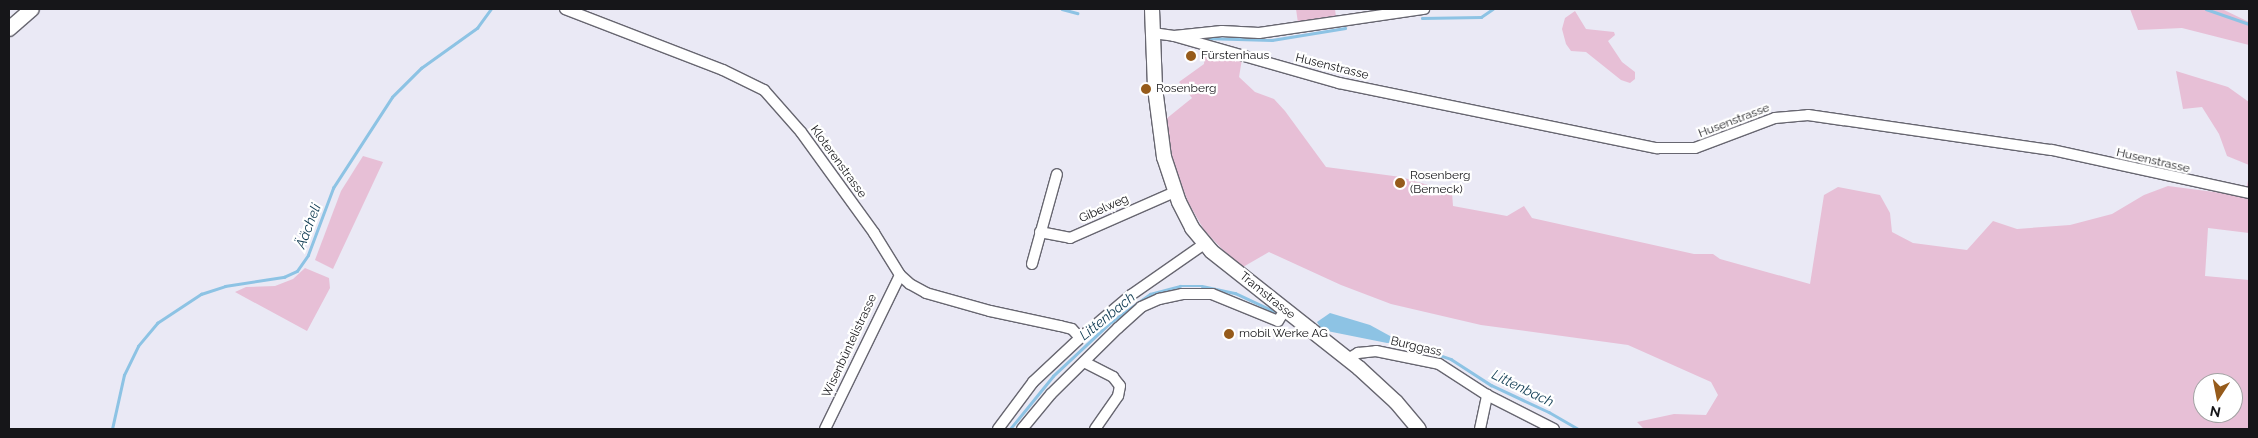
<!DOCTYPE html>
<html>
<head>
<meta charset="utf-8">
<style>
  body { margin:0 }
  #map { position:relative; width:2258px; height:438px; overflow:hidden; background:#eae9f5; font-family:Raleway,sans-serif }
  div>[style] { position:absolute }
  .green>* { inset:0; background:#e7bfd6 }
  .water>* { inset:0; background:#8dc3e4 }
  .stream>* { height:2.5px; margin:-1.25px; padding:0 1.25px; transform-origin:1.25px; border-radius:1.25px; background:#8dc3e4 }
  .roads { filter:drop-shadow(1px 0 #676670) drop-shadow(-1px 0 #676670) drop-shadow(0 1px #676670) drop-shadow(0 -1px #676670) }
  .minor>* { height:10px; margin:-5px; padding:0 5px; transform-origin:5px; border-radius:5px; background:#fff }
  .major>* { height:14px; margin:-7px; padding:0 7px; transform-origin:7px; border-radius:7px; background:#fff }
  .dots>* { width:14px; height:14px; translate:-50% -50%; box-sizing:border-box; border:2px solid #fff; border-radius:50% }
  span { translate:-50% -50%; white-space:nowrap; text-align:center; line-height:1.15; -webkit-text-stroke:4.5px #fff; paint-order:stroke }
  .poi-label { font-size:12px; color:#161619 }
  .left { translate:0 -50%; text-align:left }
  .street-label { font-size:12px; color:#161619 }
  .water-label { font-size:14px; color:#0f3b52; font-style:italic }
  .frame { position:absolute; inset:0; border:10px solid #161619; pointer-events:none }
  .north { position:absolute; left:2193px; top:373px; width:50px; height:50px; box-sizing:border-box; background:#fff; border:1px solid #a2a2a3; border-radius:50%; rotate:191deg; font-size:14px; font-weight:700; line-height:20px; text-align:center; color:#161619 }
  .north::after { content:''; display:block; margin:auto; width:18px; height:22px; background:#965b1b; clip-path:polygon(50% 0,100% 100%,50% 72%,0 100%) }
</style>
</head>
<body>
<div id="map">
  <div class="green">
    <i style="clip-path:polygon(1296px 9px,1335px 9px,1336px 17px,1298px 23px)"></i>
    <i style="clip-path:polygon(2130px 9px,2222px 9px,2249px 22px,2249px 45px,2182px 28px,2138px 30px)"></i>
    <i style="clip-path:polygon(1575px 11px,1586px 29px,1614px 32px,1615px 35px,1608px 41px,1622px 62px,1635px 72px,1635px 79px,1630px 83px,1621px 80px,1586px 52px,1571px 51px,1566px 44px,1562px 29px,1565px 18px)"></i>
    <i style="clip-path:polygon(evenodd,1205px 50px,1242px 59px,1239px 77px,1255px 92px,1274px 99px,1285px 111px,1326px 167px,1401px 177px,1452px 192px,1453px 206px,1507px 216px,1524px 206px,1532px 218px,1694px 254px,1713px 254px,1720px 259px,1810px 284px,1824px 195px,1838px 187px,1880px 195px,1890px 213px,1892px 232px,1913px 243px,1967px 250px,1993px 221px,2017px 229px,2070px 225px,2112px 214px,2144px 195px,2168px 186px,2245px 196px,2249px 175px,2249px 233px,2208px 228px,2205px 276px,2249px 280px,2249px 429px,1644px 429px,1637px 422px,1674px 414px,1706px 415px,1718px 395px,1711px 382px,1628px 345px,1481px 325px,1391px 304px,1341px 285px,1269px 252px,1243px 267px,1222px 249px,1204px 230px,1188px 202px,1173px 161px,1166px 119px,1192px 98px,1179px 82px,1204px 64px,1205px 50px,2203px 383px,2233px 383px,2233px 413px,2203px 413px,2203px 383px)"></i>
    <i style="clip-path:polygon(2176px 71px,2228px 87px,2249px 102px,2249px 165px,2227px 156px,2219px 134px,2202px 107px,2183px 109px)"></i>
    <i style="clip-path:polygon(363px 156px,383px 162px,333px 269px,315px 260px,341px 191px)"></i>
    <i style="clip-path:polygon(305px 268px,329px 278px,330px 288px,307px 331px,235px 292px,246px 287px,275px 286px,293px 279px)"></i>
  </div>
  <div class="water">
    <i style="clip-path:polygon(1330px 313px,1370px 325px,1401px 342px,1387px 343px,1322px 330px,1317px 322px)"></i>
  </div>
  <div class="stream">
    <i style="left:1062px;top:9px;width:16px;rotate:15deg"></i>
    <i style="left:2206px;top:9px;width:46px;rotate:19.2deg"></i>
    <i style="left:1422px;top:18px;width:59px;rotate:-1deg"></i>
    <i style="left:1481px;top:17px;width:14px;rotate:-34deg"></i>
    <i style="left:1203px;top:38px;width:69px;rotate:1.7deg"></i>
    <i style="left:1272px;top:40px;width:74px;rotate:-9.3deg"></i>
    <i style="left:1398px;top:341px;width:56px;rotate:18.8deg"></i>
    <i style="left:1451px;top:359px;width:48px;rotate:33deg"></i>
    <i style="left:1491px;top:385px;width:64px;rotate:25deg"></i>
    <i style="left:1549px;top:412px;width:34px;rotate:30deg"></i>
    <i style="left:112px;top:429px;width:55px;rotate:-77.5deg"></i>
    <i style="left:124px;top:375px;width:32px;rotate:-64deg"></i>
    <i style="left:138px;top:346px;width:30px;rotate:-50deg"></i>
    <i style="left:157px;top:323px;width:53px;rotate:-33.4deg"></i>
    <i style="left:201px;top:294px;width:25px;rotate:-18deg"></i>
    <i style="left:225px;top:286px;width:60px;rotate:-8.7deg"></i>
    <i style="left:284px;top:277px;width:14px;rotate:-25deg"></i>
    <i style="left:297px;top:271px;width:19px;rotate:-55deg"></i>
    <i style="left:308px;top:255px;width:72px;rotate:-69.5deg"></i>
    <i style="left:333px;top:188px;width:108px;rotate:-57deg"></i>
    <i style="left:392px;top:97px;width:41px;rotate:-45deg"></i>
    <i style="left:421px;top:68px;width:69px;rotate:-35.5deg"></i>
    <i style="left:477px;top:28px;width:24px;rotate:-54deg"></i>
    <i style="left:1010px;top:429px;width:68px;rotate:-50.9deg"></i>
    <i style="left:1053px;top:376px;width:79px;rotate:-43deg"></i>
    <i style="left:1111px;top:322px;width:48px;rotate:-35.7deg"></i>
    <i style="left:1150px;top:294px;width:31px;rotate:-15deg"></i>
    <i style="left:1180px;top:286px;width:22px"></i>
    <i style="left:1202px;top:286px;width:34px;rotate:12deg"></i>
    <i style="left:1235px;top:293px;width:45px;rotate:24.9deg"></i>
  </div>
  <div class="roads">
    <div class="minor">
      <i style="left:565px;top:9px;width:169px;rotate:21.1deg"></i>
      <i style="left:723px;top:70px;width:46px;rotate:26deg"></i>
      <i style="left:764px;top:90px;width:56px;rotate:48.6deg"></i>
      <i style="left:801px;top:132px;width:125px;rotate:54.1deg"></i>
      <i style="left:874px;top:233px;width:49px;rotate:58.2deg"></i>
      <i style="left:900px;top:275px;width:13px;rotate:42deg"></i>
      <i style="left:910px;top:284px;width:18px;rotate:29deg"></i>
      <i style="left:926px;top:293px;width:66px;rotate:15.7deg"></i>
      <i style="left:990px;top:311px;width:72px;rotate:12.1deg"></i>
      <i style="left:1060px;top:326px;width:12px;rotate:14deg"></i>
      <i style="left:1072px;top:329px;width:12px;rotate:48deg"></i>
      <i style="left:1153px;top:33px;width:21px;rotate:8deg"></i>
      <i style="left:1174px;top:36px;width:48px;rotate:-5.9deg"></i>
      <i style="left:1222px;top:31px;width:37px;rotate:3deg"></i>
      <i style="left:1259px;top:33px;width:167px;rotate:-8.3deg"></i>
      <i style="left:1174px;top:36px;width:172px;rotate:15.9deg"></i>
      <i style="left:1339px;top:83px;width:325px;rotate:11.6deg"></i>
      <i style="left:1657px;top:148px;width:38px"></i>
      <i style="left:1695px;top:148px;width:85px;rotate:-20.6deg"></i>
      <i style="left:1775px;top:118px;width:33px;rotate:-5deg"></i>
      <i style="left:1808px;top:115px;width:246px;rotate:8.2deg"></i>
      <i style="left:2052px;top:150px;width:202px;rotate:12.3deg"></i>
      <i style="left:1040px;top:232px;width:31px;rotate:11deg"></i>
      <i style="left:1070px;top:238px;width:115px;rotate:-23.7deg"></i>
      <i style="left:1032px;top:264px;width:93px;rotate:-74.5deg"></i>
      <i style="left:1348px;top:359px;width:12px;rotate:-31deg"></i>
      <i style="left:1358px;top:353px;width:18px;rotate:-6deg"></i>
      <i style="left:1376px;top:351px;width:64px;rotate:11.7deg"></i>
      <i style="left:1439px;top:364px;width:57px;rotate:32.9deg"></i>
      <i style="left:1487px;top:395px;width:75px;rotate:26.9deg"></i>
      <i style="left:1084px;top:362px;width:33px;rotate:27deg"></i>
      <i style="left:1113px;top:377px;width:11px;rotate:52deg"></i>
      <i style="left:1120px;top:386px;width:10px;rotate:101deg"></i>
      <i style="left:1118px;top:396px;width:40px;rotate:124.9deg"></i>
      <i style="left:825px;top:429px;width:171px;rotate:-64deg"></i>
      <i style="left:998px;top:429px;width:59px;rotate:-53.3deg"></i>
      <i style="left:1033px;top:382px;width:64px;rotate:-43.1deg"></i>
      <i style="left:1080px;top:338px;width:67px;rotate:-40.1deg"></i>
      <i style="left:1131px;top:295px;width:89px;rotate:-34.9deg"></i>
      <i style="left:1022px;top:429px;width:45px;rotate:-50.4deg"></i>
      <i style="left:1051px;top:394px;width:94px;rotate:-44.6deg"></i>
      <i style="left:1118px;top:328px;width:31px;rotate:-42deg"></i>
      <i style="left:1141px;top:307px;width:20px;rotate:-24deg"></i>
      <i style="left:1159px;top:299px;width:24px;rotate:-12deg"></i>
      <i style="left:1182px;top:294px;width:30px"></i>
      <i style="left:1212px;top:294px;width:71px;rotate:22.2deg"></i>
      <i style="left:1278px;top:321px;width:13px;rotate:-58deg"></i>
      <i style="left:1480px;top:429px;width:35px;rotate:-78deg"></i>
    </div>
    <div class="major">
      <i style="left:1152px;top:9px;width:79px;rotate:87.8deg"></i>
      <i style="left:1155px;top:88px;width:70px;rotate:82.6deg"></i>
      <i style="left:1164px;top:157px;width:47px;rotate:71.6deg"></i>
      <i style="left:1179px;top:202px;width:29px;rotate:63deg"></i>
      <i style="left:1192px;top:228px;width:30px;rotate:50deg"></i>
      <i style="left:1211px;top:251px;width:189px;rotate:38.3deg"></i>
      <i style="left:1359px;top:368px;width:50px;rotate:42.6deg"></i>
      <i style="left:1396px;top:402px;width:35px;rotate:50deg"></i>
      <i style="left:9px;top:29px;width:30px;rotate:-41deg"></i>
    </div>
  </div>
  <div class="dots">
    <i style="left:1191px;top:56px;background:#965b1b"></i>
    <i style="left:1146px;top:89px;background:#965b1b"></i>
    <i style="left:1400px;top:183px;background:#965b1b"></i>
    <i style="left:1229px;top:334px;background:#965b1b"></i>
  </div>
  <div class="poi-label">
    <span class="left" style="left:1201px;top:56px">Fürstenhaus</span>
    <span class="left" style="left:1156px;top:89px">Rosenberg</span>
    <span class="left" style="left:1410px;top:183px">Rosenberg<br>(Berneck)</span>
    <span class="left" style="left:1239px;top:334px">mobil Werke AG</span>
  </div>
  <div class="street-label">
    <span style="left:1332px;top:67px;rotate:14deg">Husenstrasse</span>
    <span style="left:1734px;top:121px;rotate:-21deg">Husenstrasse</span>
    <span style="left:2153px;top:161px;rotate:13deg">Husenstrasse</span>
    <span style="left:838px;top:162px;rotate:54deg">Kloterenstrasse</span>
    <span style="left:1104px;top:209px;rotate:-24deg">Gibelweg</span>
    <span style="left:1267px;top:296px;rotate:39deg">Tramstrasse</span>
    <span style="left:850px;top:346px;rotate:-65deg">Wisenbüntelistrasse</span>
    <span style="left:1416px;top:347px;rotate:13deg">Burggass</span>
  </div>
  <div class="water-label">
    <span style="left:308px;top:226px;rotate:-69deg">Äächeli</span>
    <span style="left:1107px;top:316px;rotate:-39deg">Littenbach</span>
    <span style="left:1523px;top:388px;rotate:26deg">Littenbach</span>
  </div>
  <div class="frame"></div>
  <div class="north">N</div>
</div>
</body>
</html>
